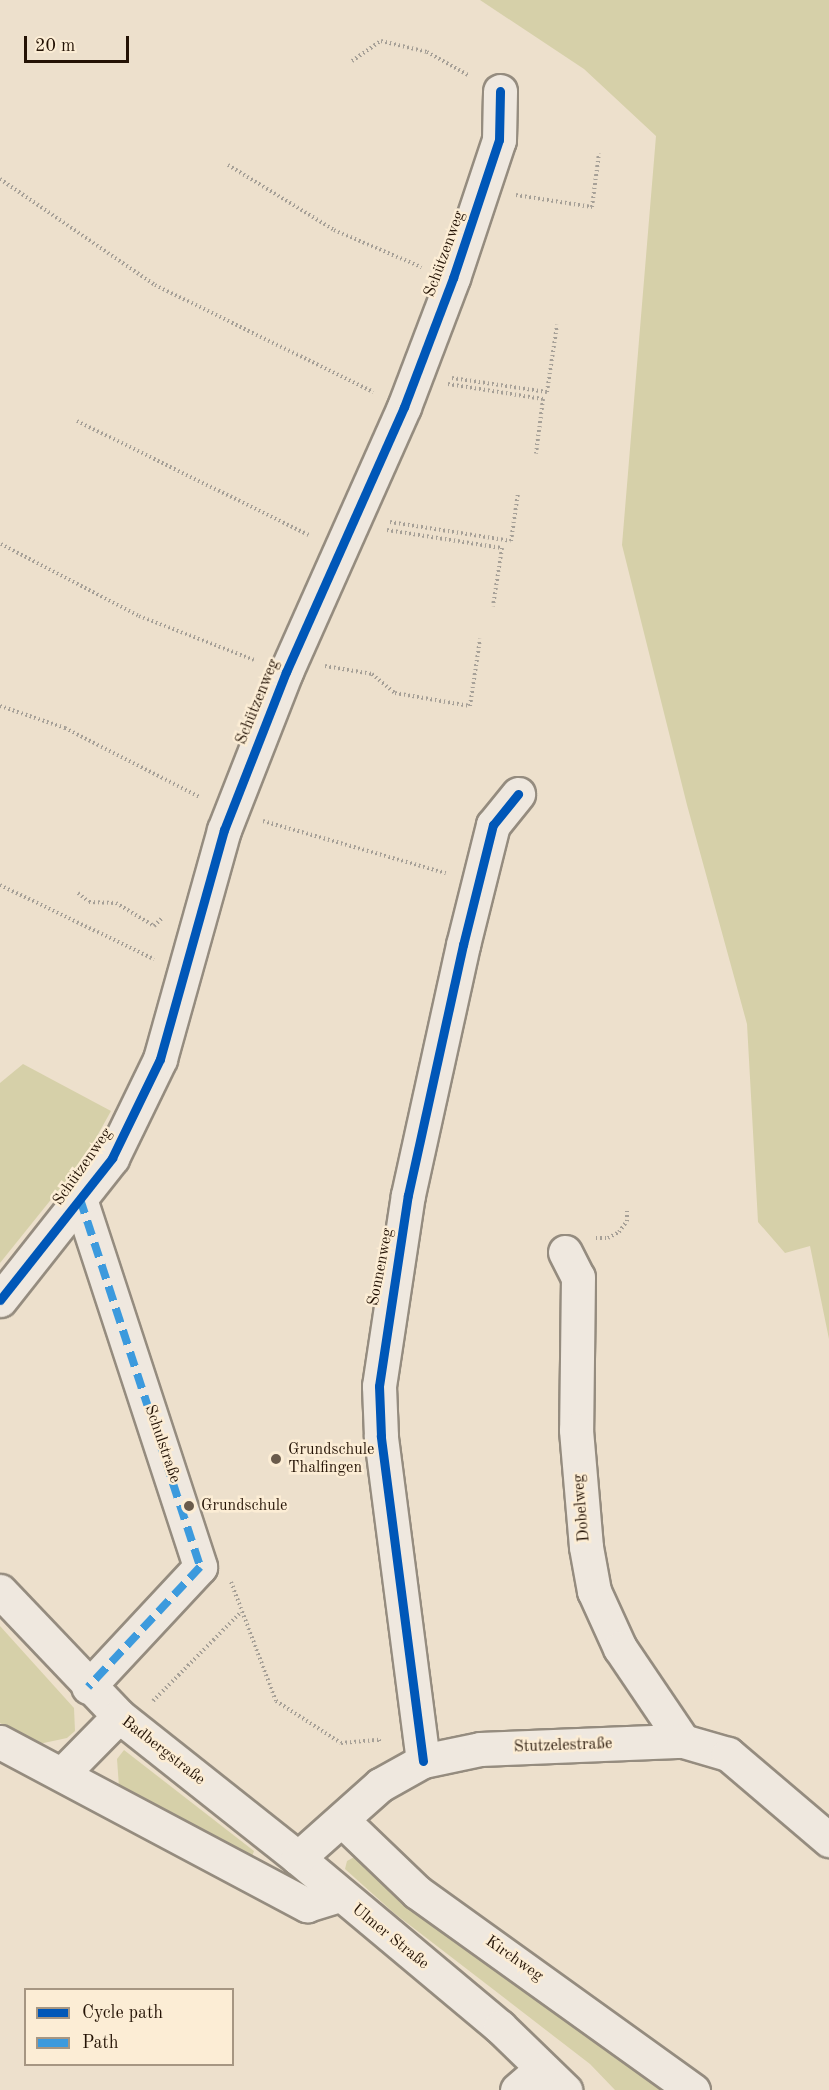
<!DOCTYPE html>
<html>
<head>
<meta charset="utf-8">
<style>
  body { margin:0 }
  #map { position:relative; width:829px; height:2090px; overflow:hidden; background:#ede0cc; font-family:"Old Standard TT",serif }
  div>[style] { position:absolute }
  .green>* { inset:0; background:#d6d0a9 }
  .path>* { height:4px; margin-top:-2px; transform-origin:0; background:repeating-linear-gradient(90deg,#a6a097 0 1.5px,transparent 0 4.5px) }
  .roads { filter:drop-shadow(2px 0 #958c7f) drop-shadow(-2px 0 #958c7f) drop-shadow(0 2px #958c7f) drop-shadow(0 -2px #958c7f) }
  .minor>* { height:33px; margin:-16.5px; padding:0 16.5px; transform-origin:16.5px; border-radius:16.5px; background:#efe8df }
  .quiet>* { height:8px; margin-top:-4px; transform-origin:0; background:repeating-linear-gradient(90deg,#3c9add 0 15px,transparent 0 23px) }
  .cycleway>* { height:9px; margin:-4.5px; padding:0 4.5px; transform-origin:4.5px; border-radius:4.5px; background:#0057b8 }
  .dots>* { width:16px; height:16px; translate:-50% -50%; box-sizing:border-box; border:3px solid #fcedd5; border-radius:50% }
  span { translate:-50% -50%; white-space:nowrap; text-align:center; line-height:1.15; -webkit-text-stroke:5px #fcedd5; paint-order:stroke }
  .street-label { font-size:16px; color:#241305 }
  .poi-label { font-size:16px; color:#241305 }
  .left { translate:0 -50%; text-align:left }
  .legend { position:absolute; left:24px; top:1988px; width:210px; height:78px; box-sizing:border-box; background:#fcedd5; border:2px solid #a69682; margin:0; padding:8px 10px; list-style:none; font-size:18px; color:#241305 }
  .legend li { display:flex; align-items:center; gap:12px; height:30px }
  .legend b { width:30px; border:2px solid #a69682 }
  .scale { position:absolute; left:24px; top:36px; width:105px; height:27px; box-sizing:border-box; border:3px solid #241305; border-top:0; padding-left:8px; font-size:18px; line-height:21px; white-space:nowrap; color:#241305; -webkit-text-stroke:4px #fcedd5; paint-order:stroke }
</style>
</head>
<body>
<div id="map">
  <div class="green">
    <i style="clip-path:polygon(480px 0,829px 0,829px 1339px,810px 1246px,785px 1253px,758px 1222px,747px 1024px,687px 805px,622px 545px,656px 136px,584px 69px)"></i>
    <i style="clip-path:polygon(23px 1064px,111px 1111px,86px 1156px,0 1263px,0 1083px)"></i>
    <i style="clip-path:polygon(0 1626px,74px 1708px,75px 1731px,67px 1738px,39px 1744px,0 1723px)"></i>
    <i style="clip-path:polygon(124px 1750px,254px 1851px,251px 1859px,119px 1787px,117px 1759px)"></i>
    <i style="clip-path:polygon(358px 1855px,669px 2090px,615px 2090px,590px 2064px,394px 1913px,345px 1869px,347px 1861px)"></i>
  </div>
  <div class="path">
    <i style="left:352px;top:61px;width:35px;rotate:-35deg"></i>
    <i style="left:381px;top:41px;width:47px;rotate:13.4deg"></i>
    <i style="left:427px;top:52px;width:49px;rotate:29.2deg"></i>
    <i style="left:228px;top:165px;width:124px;rotate:31.5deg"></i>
    <i style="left:334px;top:230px;width:95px;rotate:23deg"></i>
    <i style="left:0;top:179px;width:188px;rotate:34.4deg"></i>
    <i style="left:155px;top:285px;width:243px;rotate:26.1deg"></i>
    <i style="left:516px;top:195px;width:77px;rotate:9deg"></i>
    <i style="left:592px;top:207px;width:54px;rotate:-82.6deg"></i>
    <i style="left:452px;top:378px;width:96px;rotate:8.4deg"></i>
    <i style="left:547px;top:392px;width:68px;rotate:-81.5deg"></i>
    <i style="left:448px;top:384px;width:96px;rotate:9deg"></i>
    <i style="left:543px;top:399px;width:55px;rotate:97.3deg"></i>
    <i style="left:77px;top:421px;width:258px;rotate:26.2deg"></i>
    <i style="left:390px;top:522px;width:122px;rotate:8.9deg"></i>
    <i style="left:511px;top:541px;width:49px;rotate:-81.7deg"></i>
    <i style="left:387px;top:530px;width:116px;rotate:8.9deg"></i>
    <i style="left:502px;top:548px;width:59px;rotate:98.8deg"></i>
    <i style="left:1px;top:544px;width:156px;rotate:27.6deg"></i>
    <i style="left:139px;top:616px;width:123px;rotate:20.9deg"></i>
    <i style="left:325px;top:666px;width:48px;rotate:9.7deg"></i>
    <i style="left:372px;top:674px;width:30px;rotate:40deg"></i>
    <i style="left:395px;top:693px;width:76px;rotate:9.8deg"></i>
    <i style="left:470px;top:706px;width:68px;rotate:-81.5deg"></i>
    <i style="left:0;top:706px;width:69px;rotate:18.7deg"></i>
    <i style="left:65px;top:728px;width:152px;rotate:27.1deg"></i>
    <i style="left:263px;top:821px;width:190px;rotate:15.9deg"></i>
    <i style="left:0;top:885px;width:171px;rotate:25.7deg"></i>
    <i style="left:78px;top:893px;width:14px;rotate:39deg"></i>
    <i style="left:89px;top:902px;width:27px;rotate:2deg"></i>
    <i style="left:116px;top:903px;width:44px;rotate:31.2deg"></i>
    <i style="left:154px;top:926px;width:11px;rotate:-45deg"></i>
    <i style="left:596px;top:1238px;width:12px"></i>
    <i style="left:608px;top:1238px;width:13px;rotate:-29deg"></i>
    <i style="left:619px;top:1232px;width:14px;rotate:-54deg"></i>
    <i style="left:627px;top:1221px;width:13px;rotate:-90deg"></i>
    <i style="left:231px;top:1582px;width:127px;rotate:69.3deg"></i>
    <i style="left:276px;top:1701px;width:77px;rotate:32.9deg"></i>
    <i style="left:341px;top:1743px;width:38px;rotate:-5deg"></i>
    <i style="left:379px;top:1740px;width:4px;rotate:63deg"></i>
    <i style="left:153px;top:1701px;width:125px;rotate:-45.3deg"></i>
  </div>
  <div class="roads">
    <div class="minor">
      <i style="left:80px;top:1199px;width:387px;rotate:71.9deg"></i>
      <i style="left:200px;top:1567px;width:164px;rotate:133deg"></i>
      <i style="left:565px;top:1252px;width:28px;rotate:63deg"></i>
      <i style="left:578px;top:1277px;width:153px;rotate:90.7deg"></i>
      <i style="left:576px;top:1430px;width:117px;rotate:85.1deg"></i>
      <i style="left:586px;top:1547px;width:45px;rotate:79.7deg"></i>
      <i style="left:594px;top:1591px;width:63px;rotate:65.5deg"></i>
      <i style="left:620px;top:1648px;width:112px;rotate:55.9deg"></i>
      <i style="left:0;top:1300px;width:181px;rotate:-51.7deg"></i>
      <i style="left:112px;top:1158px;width:110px;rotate:-64.1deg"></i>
      <i style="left:160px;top:1059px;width:238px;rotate:-74.4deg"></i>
      <i style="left:224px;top:830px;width:170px;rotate:-68.6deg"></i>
      <i style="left:286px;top:672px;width:290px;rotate:-66deg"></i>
      <i style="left:404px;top:407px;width:138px;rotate:-69.2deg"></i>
      <i style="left:453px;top:278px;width:145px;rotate:-71.6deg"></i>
      <i style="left:499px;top:140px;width:49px;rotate:-88.8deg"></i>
      <i style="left:0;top:1591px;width:173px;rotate:46.4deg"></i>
      <i style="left:119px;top:1716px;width:228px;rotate:38.4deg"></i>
      <i style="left:298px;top:1858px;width:263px;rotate:39.9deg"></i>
      <i style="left:500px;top:2027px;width:91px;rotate:44.1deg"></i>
      <i style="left:0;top:1742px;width:348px;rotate:28deg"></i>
      <i style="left:307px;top:1905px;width:34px;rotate:-17deg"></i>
      <i style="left:423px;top:1761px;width:328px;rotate:-97.4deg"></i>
      <i style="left:381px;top:1436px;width:50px;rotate:-92.3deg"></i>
      <i style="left:379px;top:1386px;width:193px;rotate:-81.4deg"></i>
      <i style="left:408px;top:1195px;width:256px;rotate:-77.6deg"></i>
      <i style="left:463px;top:945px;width:124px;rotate:-76deg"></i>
      <i style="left:493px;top:825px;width:40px;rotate:-51deg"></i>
      <i style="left:62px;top:1774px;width:81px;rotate:-45.5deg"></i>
      <i style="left:342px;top:1820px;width:104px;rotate:43.8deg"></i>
      <i style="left:417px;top:1892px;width:340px;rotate:35.7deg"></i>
      <i style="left:298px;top:1858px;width:110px;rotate:-41.7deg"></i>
      <i style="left:380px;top:1785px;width:49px;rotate:-29.2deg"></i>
      <i style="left:423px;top:1761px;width:58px;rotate:-11.9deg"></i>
      <i style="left:480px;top:1749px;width:203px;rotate:-2.3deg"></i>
      <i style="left:683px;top:1741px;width:47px;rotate:16.1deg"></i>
      <i style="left:728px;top:1754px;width:133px;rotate:40.4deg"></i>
      <i style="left:517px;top:2090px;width:32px;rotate:-41deg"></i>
    </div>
  </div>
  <div class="quiet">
    <i style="left:80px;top:1199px;width:387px;rotate:71.9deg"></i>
    <i style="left:200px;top:1567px;width:164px;rotate:133deg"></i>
  </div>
  <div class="cycleway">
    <i style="left:0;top:1300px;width:181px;rotate:-51.7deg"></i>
    <i style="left:112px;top:1158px;width:110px;rotate:-64.1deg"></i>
    <i style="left:160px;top:1059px;width:238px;rotate:-74.4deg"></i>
    <i style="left:224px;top:830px;width:170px;rotate:-68.6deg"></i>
    <i style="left:286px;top:672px;width:290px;rotate:-66deg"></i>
    <i style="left:404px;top:407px;width:138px;rotate:-69.2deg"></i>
    <i style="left:453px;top:278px;width:145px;rotate:-71.6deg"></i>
    <i style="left:499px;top:140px;width:49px;rotate:-88.8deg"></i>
    <i style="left:423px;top:1761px;width:328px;rotate:-97.4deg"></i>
    <i style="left:381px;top:1436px;width:50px;rotate:-92.3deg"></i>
    <i style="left:379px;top:1386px;width:193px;rotate:-81.4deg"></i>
    <i style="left:408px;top:1195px;width:256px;rotate:-77.6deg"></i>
    <i style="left:463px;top:945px;width:124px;rotate:-76deg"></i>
    <i style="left:493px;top:825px;width:40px;rotate:-51deg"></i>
  </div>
  <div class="dots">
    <i style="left:276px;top:1459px;background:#6a5b4b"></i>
    <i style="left:189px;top:1506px;background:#6a5b4b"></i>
  </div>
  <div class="street-label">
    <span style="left:445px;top:254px;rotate:-70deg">Schützenweg</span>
    <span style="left:258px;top:702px;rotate:-68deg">Schützenweg</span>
    <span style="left:83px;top:1167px;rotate:-55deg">Schützenweg</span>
    <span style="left:381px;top:1267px;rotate:-79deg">Sonnenweg</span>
    <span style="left:162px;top:1444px;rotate:71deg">Schulstraße</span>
    <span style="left:582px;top:1508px;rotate:-95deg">Dobelweg</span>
    <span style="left:563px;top:1746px;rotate:-2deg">Stutzelestraße</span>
    <span style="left:163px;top:1751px;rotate:38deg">Badbergstraße</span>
    <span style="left:390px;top:1937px;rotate:39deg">Ulmer Straße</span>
    <span style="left:514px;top:1959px;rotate:35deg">Kirchweg</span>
  </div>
  <div class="poi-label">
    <span class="left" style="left:288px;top:1459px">Grundschule<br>Thalfingen</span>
    <span class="left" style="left:201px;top:1506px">Grundschule</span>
  </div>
  <ul class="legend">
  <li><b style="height:8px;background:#0057b8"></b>Cycle path</li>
  <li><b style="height:8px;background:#3c9add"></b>Path</li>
  </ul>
  <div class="scale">20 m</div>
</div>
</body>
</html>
